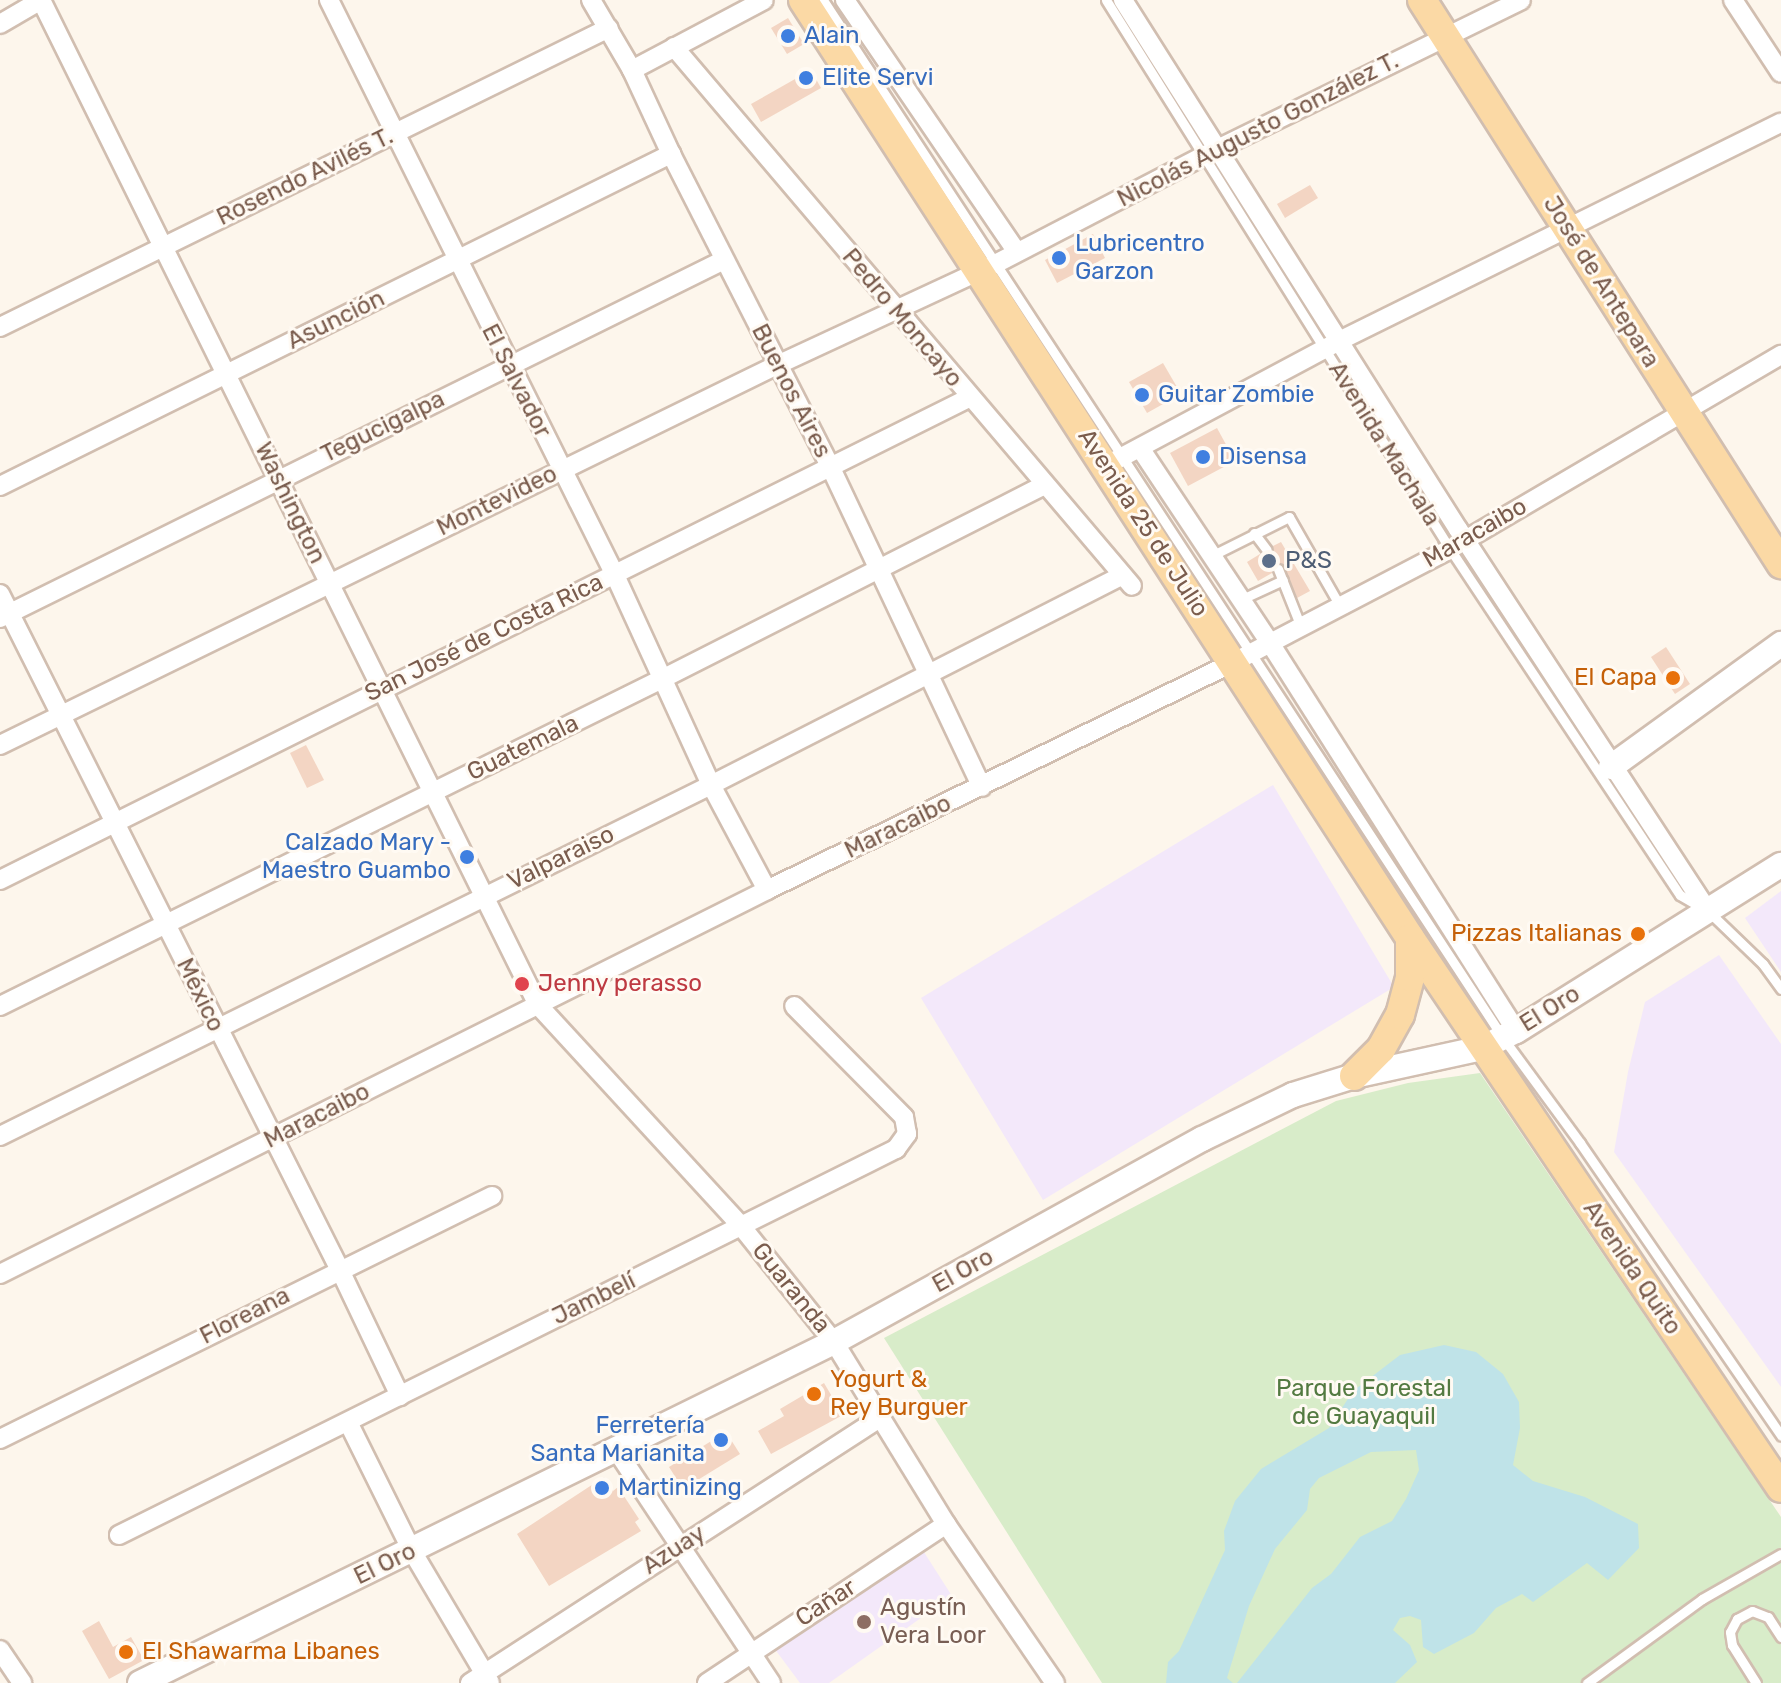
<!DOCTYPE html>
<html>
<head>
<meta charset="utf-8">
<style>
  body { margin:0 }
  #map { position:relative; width:1781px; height:1683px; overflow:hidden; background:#fdf6ec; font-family:Rubik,sans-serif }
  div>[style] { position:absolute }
  .education>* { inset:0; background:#f3e8fa }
  .green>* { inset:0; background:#d8ecc9 }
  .water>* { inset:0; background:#bfe3e8 }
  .building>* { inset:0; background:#f3d5c3 }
  .roads { filter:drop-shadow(2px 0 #d1beb0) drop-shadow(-2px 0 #d1beb0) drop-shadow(0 2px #d1beb0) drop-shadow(0 -2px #d1beb0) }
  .lane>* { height:9px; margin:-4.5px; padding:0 4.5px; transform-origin:4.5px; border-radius:4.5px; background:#fff }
  .street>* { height:18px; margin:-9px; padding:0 9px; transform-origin:9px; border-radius:9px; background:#fff }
  .secondary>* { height:24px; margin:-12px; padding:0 12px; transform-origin:12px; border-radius:12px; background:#fff }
  .primary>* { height:28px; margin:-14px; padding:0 14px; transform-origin:14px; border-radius:14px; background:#fbd9a5 }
  .dots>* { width:22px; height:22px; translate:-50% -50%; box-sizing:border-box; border:4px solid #fffaf3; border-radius:50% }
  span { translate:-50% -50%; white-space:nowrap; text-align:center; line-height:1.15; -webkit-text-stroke:6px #fffaf3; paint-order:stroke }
  .shop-label { font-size:24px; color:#366cbe }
  .left { translate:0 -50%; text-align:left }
  .right { translate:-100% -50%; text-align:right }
  .street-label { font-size:24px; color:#7a5c4d }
  .service-label { font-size:24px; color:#4e5e75 }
  .food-label { font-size:24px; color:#c56008 }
  .health-label { font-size:24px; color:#be3a42 }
  .park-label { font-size:24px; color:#537a41 }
  .education-label { font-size:24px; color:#785e54 }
</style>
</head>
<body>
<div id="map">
  <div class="education">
    <i style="clip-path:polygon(1273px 785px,1394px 987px,1043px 1200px,921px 998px)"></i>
    <i style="clip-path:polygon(1781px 891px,1781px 972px,1745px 918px)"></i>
    <i style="clip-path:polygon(1719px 955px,1781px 1044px,1781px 1387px,1614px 1152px,1628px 1072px,1645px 1002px)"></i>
    <i style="clip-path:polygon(922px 1549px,952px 1596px,829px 1683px,800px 1683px,774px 1648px)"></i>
  </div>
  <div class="green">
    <i style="clip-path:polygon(1480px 1073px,1781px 1517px,1781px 1683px,1102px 1683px,884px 1338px,1336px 1101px,1408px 1083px)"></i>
  </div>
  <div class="water">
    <i style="clip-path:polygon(1444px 1345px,1476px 1352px,1503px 1374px,1519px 1402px,1520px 1428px,1513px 1465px,1533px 1481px,1585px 1497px,1638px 1524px,1639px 1548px,1608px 1580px,1587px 1563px,1533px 1602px,1522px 1594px,1496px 1608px,1474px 1633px,1434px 1654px,1423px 1647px,1421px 1620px,1410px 1616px,1400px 1618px,1393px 1630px,1410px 1645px,1417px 1662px,1395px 1683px,1237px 1683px,1312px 1588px,1331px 1574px,1360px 1537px,1392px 1521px,1406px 1499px,1419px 1470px,1416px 1450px,1371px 1452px,1319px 1478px,1310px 1489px,1307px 1510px,1275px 1549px,1249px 1606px,1227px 1678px,1233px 1683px,1166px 1683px,1168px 1662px,1179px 1651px,1225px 1550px,1224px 1531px,1235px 1501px,1261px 1469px,1329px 1428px,1353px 1391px,1400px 1355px)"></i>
  </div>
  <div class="building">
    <i style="clip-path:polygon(788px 18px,804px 44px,787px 54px,771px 28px)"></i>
    <i style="clip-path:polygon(811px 70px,821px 88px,761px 122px,751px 104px)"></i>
    <i style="clip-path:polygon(1310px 185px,1318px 198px,1285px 218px,1277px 204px)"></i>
    <i style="clip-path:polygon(1093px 234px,1105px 258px,1057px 283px,1045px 260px)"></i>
    <i style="clip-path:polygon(1163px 363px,1181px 394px,1147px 413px,1129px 382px)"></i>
    <i style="clip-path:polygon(1217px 428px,1235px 461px,1188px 486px,1170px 453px)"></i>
    <i style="clip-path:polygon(1281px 542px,1310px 591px,1297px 598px,1282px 563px,1273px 564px,1272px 573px,1258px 581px,1247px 562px,1260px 554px,1271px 556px,1273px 546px)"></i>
    <i style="clip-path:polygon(1666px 647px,1690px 684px,1675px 694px,1651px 657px)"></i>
    <i style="clip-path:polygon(306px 745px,324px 780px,307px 788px,290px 753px)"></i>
    <i style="clip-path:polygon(824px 1383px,843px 1415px,771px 1454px,758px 1431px,784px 1416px,780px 1409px)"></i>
    <i style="clip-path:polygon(726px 1432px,740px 1454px,683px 1489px,669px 1467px)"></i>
    <i style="clip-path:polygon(604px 1477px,613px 1491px,618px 1487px,639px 1519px,635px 1522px,641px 1531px,549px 1586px,517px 1534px)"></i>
    <i style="clip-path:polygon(99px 1621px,113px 1647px,131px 1637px,144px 1660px,109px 1679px,82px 1631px)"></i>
  </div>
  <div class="roads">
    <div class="lane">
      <i style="left:823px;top:0;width:1241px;rotate:56.77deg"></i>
      <i style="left:1503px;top:1038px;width:130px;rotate:53.7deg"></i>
      <i style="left:1580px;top:1143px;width:355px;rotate:55.5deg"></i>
      <i style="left:1106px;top:0;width:648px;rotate:57.93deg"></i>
      <i style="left:1450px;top:549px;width:415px;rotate:56.4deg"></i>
      <i style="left:1680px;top:895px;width:32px;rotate:30deg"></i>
      <i style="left:1708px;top:911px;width:76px;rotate:43.9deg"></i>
      <i style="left:1763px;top:964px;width:31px;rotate:54deg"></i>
      <i style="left:1254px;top:533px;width:21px;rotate:53deg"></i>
      <i style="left:1213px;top:555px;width:85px;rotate:-26.6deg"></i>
      <i style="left:1289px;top:517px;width:103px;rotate:60.2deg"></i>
      <i style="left:1278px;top:569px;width:62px;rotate:68.4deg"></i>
      <i style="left:1242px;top:599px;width:45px;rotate:-24.9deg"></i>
      <i style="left:1587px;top:1683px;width:142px;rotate:-36.1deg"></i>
      <i style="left:1702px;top:1599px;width:91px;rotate:-29.7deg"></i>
      <i style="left:1756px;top:1683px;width:45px;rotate:-122.3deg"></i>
      <i style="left:1732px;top:1645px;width:13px;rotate:-99deg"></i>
      <i style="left:1730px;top:1632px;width:15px;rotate:-62deg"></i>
      <i style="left:1737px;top:1619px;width:17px;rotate:-28deg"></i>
      <i style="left:1752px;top:1611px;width:17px;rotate:21deg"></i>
      <i style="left:1768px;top:1617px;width:24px;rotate:57deg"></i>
    </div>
    <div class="street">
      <i style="left:329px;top:0;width:640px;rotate:63.56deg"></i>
      <i style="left:614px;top:573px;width:233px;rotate:65.4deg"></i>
      <i style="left:711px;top:785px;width:119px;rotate:61.9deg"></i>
      <i style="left:591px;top:0;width:81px;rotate:59.6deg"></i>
      <i style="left:632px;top:70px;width:93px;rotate:65.1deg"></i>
      <i style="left:671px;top:154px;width:350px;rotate:63deg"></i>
      <i style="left:830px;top:466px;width:355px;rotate:64.7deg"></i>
      <i style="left:845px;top:0;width:305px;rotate:55.7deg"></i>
      <i style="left:1123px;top:0;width:626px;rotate:57.66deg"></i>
      <i style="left:1458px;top:529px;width:457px;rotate:56.8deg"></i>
      <i style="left:1733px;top:0;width:87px;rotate:56.7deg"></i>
      <i style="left:0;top:24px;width:48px;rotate:-30.3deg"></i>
      <i style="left:41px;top:0;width:1121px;rotate:63.69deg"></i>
      <i style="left:538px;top:1005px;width:300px;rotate:47.4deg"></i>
      <i style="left:741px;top:1226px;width:149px;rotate:51.3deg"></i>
      <i style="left:834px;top:1342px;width:214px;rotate:58.4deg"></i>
      <i style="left:946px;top:1524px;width:193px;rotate:55.6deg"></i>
      <i style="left:674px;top:47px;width:707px;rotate:49.64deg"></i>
      <i style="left:632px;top:70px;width:149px;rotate:-27.9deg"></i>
      <i style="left:0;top:327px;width:678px;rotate:-26.15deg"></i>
      <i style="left:1140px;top:448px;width:234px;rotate:56.3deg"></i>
      <i style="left:1270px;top:643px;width:459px;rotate:57.6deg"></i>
      <i style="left:1105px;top:466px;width:265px;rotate:-28.1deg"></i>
      <i style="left:1339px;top:341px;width:493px;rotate:-26.3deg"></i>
      <i style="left:0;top:486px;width:749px;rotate:-26.33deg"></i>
      <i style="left:0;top:594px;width:754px;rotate:63.3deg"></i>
      <i style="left:339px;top:1268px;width:142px;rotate:64.5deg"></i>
      <i style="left:0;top:618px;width:808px;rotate:-26.31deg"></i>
      <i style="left:0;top:745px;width:865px;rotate:-26.06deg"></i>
      <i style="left:777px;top:365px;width:242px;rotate:-24.9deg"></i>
      <i style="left:997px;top:263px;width:232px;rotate:-27.4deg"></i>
      <i style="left:1203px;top:156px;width:354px;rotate:-26.1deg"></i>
      <i style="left:0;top:880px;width:1082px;rotate:-26.45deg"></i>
      <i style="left:0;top:1006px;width:738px;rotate:-26.29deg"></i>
      <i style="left:662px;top:679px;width:428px;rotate:-26.9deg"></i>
      <i style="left:0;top:1136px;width:793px;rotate:-26.27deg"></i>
      <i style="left:711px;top:785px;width:460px;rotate:-27deg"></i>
      <i style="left:0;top:1274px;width:858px;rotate:-26.59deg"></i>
      <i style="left:767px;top:890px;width:520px;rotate:-26.02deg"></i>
      <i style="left:1234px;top:662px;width:244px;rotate:-27.6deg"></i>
      <i style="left:1450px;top:549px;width:384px;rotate:-30.4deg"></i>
      <i style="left:348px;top:1422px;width:144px;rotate:63.6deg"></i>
      <i style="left:412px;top:1551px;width:153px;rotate:59.4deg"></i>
      <i style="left:0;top:1439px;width:549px;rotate:-26.28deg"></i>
      <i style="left:615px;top:1448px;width:282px;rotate:56.4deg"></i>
      <i style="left:119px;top:1535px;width:868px;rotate:-26.42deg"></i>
      <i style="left:896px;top:1149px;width:19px;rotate:-54deg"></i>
      <i style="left:907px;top:1134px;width:17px;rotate:-100deg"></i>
      <i style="left:904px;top:1117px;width:156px;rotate:-134.7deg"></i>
      <i style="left:0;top:1650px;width:40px;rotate:56deg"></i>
      <i style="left:470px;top:1683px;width:488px;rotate:-32.9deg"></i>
      <i style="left:707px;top:1683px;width:287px;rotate:-33.6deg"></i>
    </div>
    <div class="secondary">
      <i style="left:1611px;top:767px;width:210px;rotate:-35.9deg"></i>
      <i style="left:140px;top:1683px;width:773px;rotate:-26.17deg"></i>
      <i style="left:834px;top:1342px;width:420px;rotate:-28.9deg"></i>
      <i style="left:1202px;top:1139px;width:101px;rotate:-25.8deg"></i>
      <i style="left:1293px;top:1095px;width:64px;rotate:-17.3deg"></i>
      <i style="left:1354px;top:1076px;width:131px;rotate:-12.3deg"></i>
      <i style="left:1482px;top:1048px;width:38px;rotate:-27deg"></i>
      <i style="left:1516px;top:1031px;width:313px;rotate:-32.1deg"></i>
    </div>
    <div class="primary">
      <i style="left:803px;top:0;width:1117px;rotate:57.09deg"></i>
      <i style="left:1410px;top:938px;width:663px;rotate:56deg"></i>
      <i style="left:1422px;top:0;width:669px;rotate:57.52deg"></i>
      <i style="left:1354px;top:1076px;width:38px;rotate:-45deg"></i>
      <i style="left:1381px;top:1049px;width:39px;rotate:-61deg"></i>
      <i style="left:1400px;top:1015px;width:39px;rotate:-75deg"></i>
      <i style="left:1410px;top:977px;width:38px;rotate:-90deg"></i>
    </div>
  </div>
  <div class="dots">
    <i style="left:788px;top:36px;background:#3f7fe0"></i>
    <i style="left:806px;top:78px;background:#3f7fe0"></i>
    <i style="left:1059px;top:258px;background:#3f7fe0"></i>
    <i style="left:1142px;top:395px;background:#3f7fe0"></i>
    <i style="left:1203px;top:457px;background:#3f7fe0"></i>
    <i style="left:1269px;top:561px;background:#5c6f8a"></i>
    <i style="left:1673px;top:678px;background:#e8710a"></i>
    <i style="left:467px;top:857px;background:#3f7fe0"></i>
    <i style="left:1638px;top:934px;background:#e8710a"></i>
    <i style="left:522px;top:984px;background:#e0444e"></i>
    <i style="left:814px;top:1394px;background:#e8710a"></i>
    <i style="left:721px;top:1440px;background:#3f7fe0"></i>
    <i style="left:602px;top:1488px;background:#3f7fe0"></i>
    <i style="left:864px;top:1622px;background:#8d6e63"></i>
    <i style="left:126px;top:1652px;background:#e8710a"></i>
  </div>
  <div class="shop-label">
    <span class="left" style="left:804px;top:36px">Alain</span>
    <span class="left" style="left:822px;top:78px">Elite Servi</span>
    <span class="left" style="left:1075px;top:258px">Lubricentro<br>Garzon</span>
    <span class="left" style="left:1158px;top:395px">Guitar Zombie</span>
    <span class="left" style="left:1219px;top:457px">Disensa</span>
    <span class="right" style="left:451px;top:857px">Calzado Mary -<br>Maestro Guambo</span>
    <span class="right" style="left:705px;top:1440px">Ferretería<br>Santa Marianita</span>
    <span class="left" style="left:618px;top:1488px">Martinizing</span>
  </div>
  <div class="street-label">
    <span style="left:1258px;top:130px;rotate:-27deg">Nicolás Augusto González T.</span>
    <span style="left:305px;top:177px;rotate:-26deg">Rosendo Avilés T.</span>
    <span style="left:1601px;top:282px;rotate:58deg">José de Antepara</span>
    <span style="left:902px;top:318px;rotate:50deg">Pedro Moncayo</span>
    <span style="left:336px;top:320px;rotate:-26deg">Asunción</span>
    <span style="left:516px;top:381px;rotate:63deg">El Salvador</span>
    <span style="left:791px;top:391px;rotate:63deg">Buenos Aires</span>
    <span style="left:383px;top:427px;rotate:-26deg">Tegucigalpa</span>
    <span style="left:1384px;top:444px;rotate:58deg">Avenida Machala</span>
    <span style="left:497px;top:501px;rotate:-26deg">Montevideo</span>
    <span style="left:290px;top:503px;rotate:64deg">Washington</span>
    <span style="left:1143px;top:523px;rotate:57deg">Avenida 25 de Julio</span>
    <span style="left:1475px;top:533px;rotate:-30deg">Maracaibo</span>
    <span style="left:484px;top:638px;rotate:-26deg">San José de Costa Rica</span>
    <span style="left:523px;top:748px;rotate:-26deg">Guatemala</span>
    <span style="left:898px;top:827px;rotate:-26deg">Maracaibo</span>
    <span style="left:561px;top:858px;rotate:-26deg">Valparaiso</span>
    <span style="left:200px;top:995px;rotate:64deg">México</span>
    <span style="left:1550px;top:1009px;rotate:-32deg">El Oro</span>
    <span style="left:317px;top:1116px;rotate:-27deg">Maracaibo</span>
    <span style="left:1632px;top:1268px;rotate:56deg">Avenida Quito</span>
    <span style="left:963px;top:1271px;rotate:-29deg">El Oro</span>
    <span style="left:791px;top:1288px;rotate:51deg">Guaranda</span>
    <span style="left:594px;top:1299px;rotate:-26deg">Jambelí</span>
    <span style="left:245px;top:1316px;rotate:-27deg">Floreana</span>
    <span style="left:674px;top:1550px;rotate:-33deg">Azuay</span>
    <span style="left:385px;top:1564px;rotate:-26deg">El Oro</span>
    <span style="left:826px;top:1603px;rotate:-33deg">Cañar</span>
  </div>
  <div class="service-label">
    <span class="left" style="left:1285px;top:561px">P&amp;S</span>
  </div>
  <div class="food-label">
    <span class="right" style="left:1657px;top:678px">El Capa</span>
    <span class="right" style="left:1622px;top:934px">Pizzas Italianas</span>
    <span class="left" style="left:830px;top:1394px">Yogurt &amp;<br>Rey Burguer</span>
    <span class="left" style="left:142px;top:1652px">El Shawarma Libanes</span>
  </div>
  <div class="health-label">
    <span class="left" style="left:538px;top:984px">Jenny perasso</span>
  </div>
  <div class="park-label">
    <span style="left:1364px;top:1403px">Parque Forestal<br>de Guayaquil</span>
  </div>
  <div class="education-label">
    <span class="left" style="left:880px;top:1622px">Agustín<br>Vera Loor</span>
  </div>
</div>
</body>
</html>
